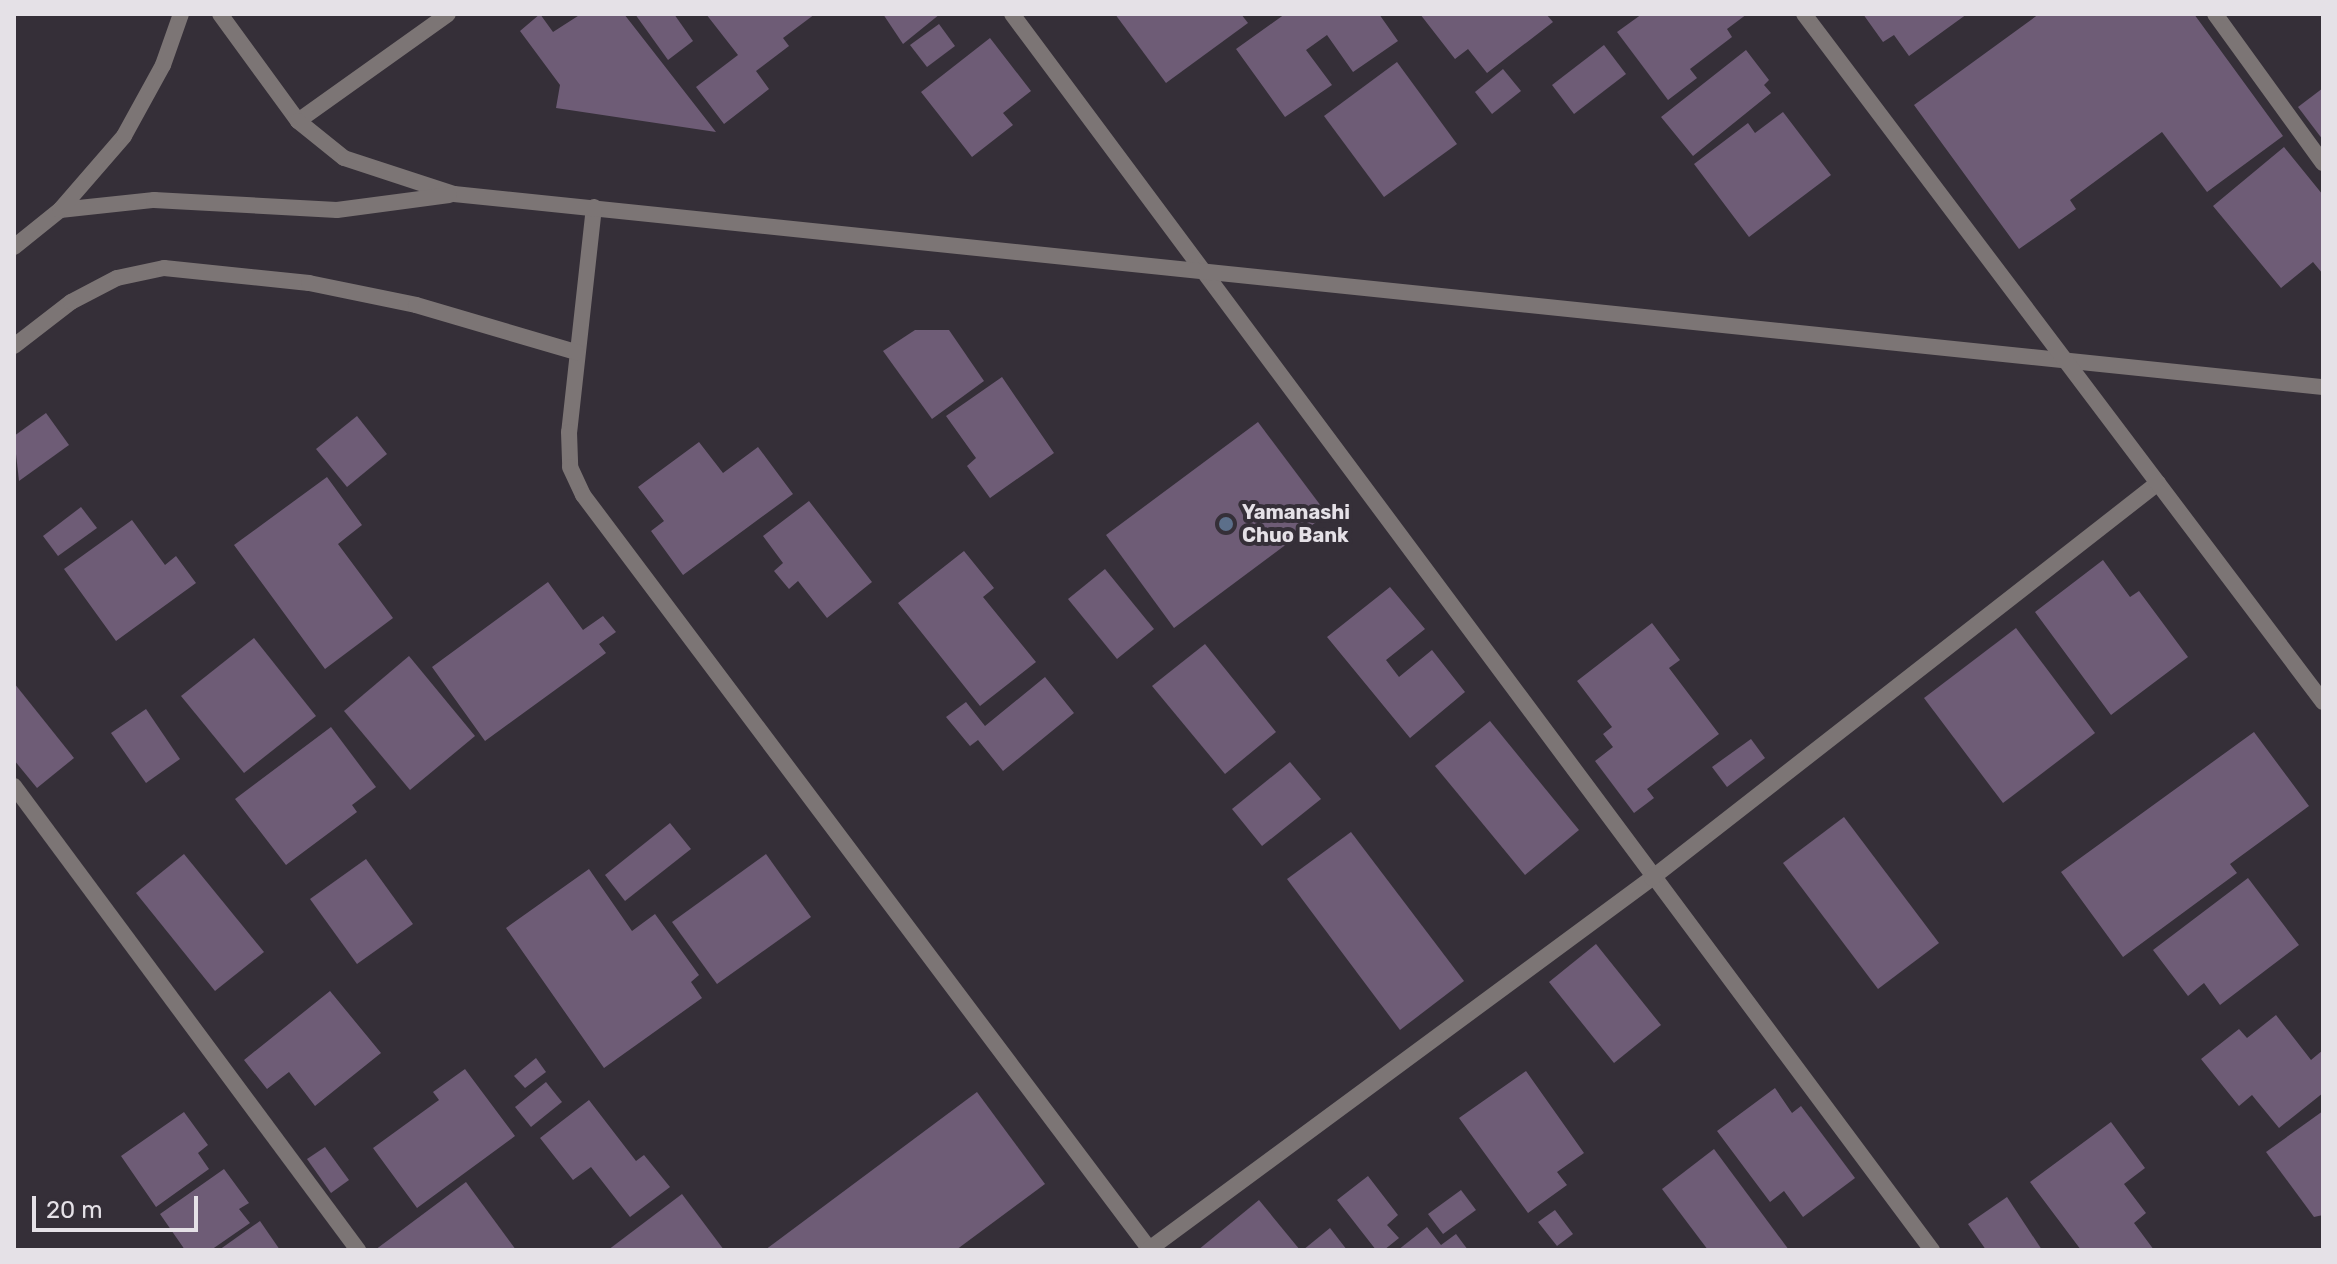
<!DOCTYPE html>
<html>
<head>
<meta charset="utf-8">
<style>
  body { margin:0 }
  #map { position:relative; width:2337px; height:1264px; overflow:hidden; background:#352f38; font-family:Rubik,sans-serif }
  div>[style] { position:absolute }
  .building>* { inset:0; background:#6e5c76 }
  .minor>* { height:16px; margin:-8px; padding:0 8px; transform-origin:8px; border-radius:8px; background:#7c7575 }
  .tertiary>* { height:16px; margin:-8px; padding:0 8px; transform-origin:8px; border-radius:8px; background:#7c7575 }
  .dots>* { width:22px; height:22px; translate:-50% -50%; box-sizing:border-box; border:4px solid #352f38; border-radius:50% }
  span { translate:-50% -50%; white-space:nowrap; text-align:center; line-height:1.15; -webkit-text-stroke:8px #352f38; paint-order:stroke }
  .poi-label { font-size:20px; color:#e5e1e7; font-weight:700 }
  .left { translate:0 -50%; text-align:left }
  .frame { position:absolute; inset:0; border:16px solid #e5e1e7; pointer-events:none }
  .scale { position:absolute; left:32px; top:1196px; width:166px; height:36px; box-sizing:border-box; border:4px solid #e5e1e7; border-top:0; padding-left:10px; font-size:24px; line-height:28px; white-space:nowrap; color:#e5e1e7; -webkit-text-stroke:6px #352f38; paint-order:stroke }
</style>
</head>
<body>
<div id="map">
  <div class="building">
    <i style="clip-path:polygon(540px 14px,553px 32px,581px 14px,624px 14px,716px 132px,556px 108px,560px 85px,520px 31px)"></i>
    <i style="clip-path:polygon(635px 14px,674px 14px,693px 41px,668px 60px)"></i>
    <i style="clip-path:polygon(706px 14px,815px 14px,783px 38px,789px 46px,756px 71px,769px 89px,724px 124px,696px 87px,738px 55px)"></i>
    <i style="clip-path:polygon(883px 14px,940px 14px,903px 44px)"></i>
    <i style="clip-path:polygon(1115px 14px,1241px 14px,1248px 23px,1166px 83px)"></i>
    <i style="clip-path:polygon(1285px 14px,1379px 14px,1398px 41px,1353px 72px,1327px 35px,1306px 50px,1332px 85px,1285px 117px,1236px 49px)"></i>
    <i style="clip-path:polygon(1420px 14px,1546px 14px,1553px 22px,1487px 73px,1468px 49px,1455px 59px)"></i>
    <i style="clip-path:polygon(1642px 14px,1747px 14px,1727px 29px,1732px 37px,1690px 69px,1697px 78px,1668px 100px,1617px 32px)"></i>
    <i style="clip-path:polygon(1863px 14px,1967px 14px,1909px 56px,1894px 35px,1883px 42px)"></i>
    <i style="clip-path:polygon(2039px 14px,2194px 14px,2283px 136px,2207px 192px,2162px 132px,2070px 200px,2076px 209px,2019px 249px,1914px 105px)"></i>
    <i style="clip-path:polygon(939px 24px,955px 46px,927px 67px,910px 45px)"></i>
    <i style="clip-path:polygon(990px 38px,1031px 91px,1003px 113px,1013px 125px,972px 157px,921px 92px)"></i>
    <i style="clip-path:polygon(1604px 45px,1626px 74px,1574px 114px,1552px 85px)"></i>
    <i style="clip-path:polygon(1746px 50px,1769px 80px,1764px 85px,1771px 93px,1693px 156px,1661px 117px)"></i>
    <i style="clip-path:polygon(1397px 62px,1457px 144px,1384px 197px,1324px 116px)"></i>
    <i style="clip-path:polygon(1503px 69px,1521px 91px,1492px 114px,1475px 92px)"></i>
    <i style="clip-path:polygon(2323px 88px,2323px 140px,2298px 107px)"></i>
    <i style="clip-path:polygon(1783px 112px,1831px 175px,1749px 237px,1694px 164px,1748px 123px,1755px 133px)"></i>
    <i style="clip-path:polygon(2284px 147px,2323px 195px,2323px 274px,2313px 262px,2281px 288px,2213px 206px)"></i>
    <i style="clip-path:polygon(915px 330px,949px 330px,984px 381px,932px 419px,883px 351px)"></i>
    <i style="clip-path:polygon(1002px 377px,1054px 453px,990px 498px,967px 466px,976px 458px,946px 416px)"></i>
    <i style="clip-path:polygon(46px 413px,69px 445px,19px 481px,14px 436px)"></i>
    <i style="clip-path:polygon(357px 416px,387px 454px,347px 487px,316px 449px)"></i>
    <i style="clip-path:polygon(1258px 422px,1327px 514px,1174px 628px,1106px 535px)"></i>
    <i style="clip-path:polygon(699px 442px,723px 473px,758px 447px,793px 494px,683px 575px,651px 531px,664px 521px,638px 487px)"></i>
    <i style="clip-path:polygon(327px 477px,362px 525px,338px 544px,393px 618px,325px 669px,234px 545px)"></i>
    <i style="clip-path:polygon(809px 501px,872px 582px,827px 618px,798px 581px,789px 589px,774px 571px,783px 563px,763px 536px)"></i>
    <i style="clip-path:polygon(81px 507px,97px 528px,58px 556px,43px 536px)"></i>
    <i style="clip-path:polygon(132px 520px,165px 565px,176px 556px,196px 583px,116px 641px,64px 569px)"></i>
    <i style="clip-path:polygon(964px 551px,994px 588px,983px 597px,1036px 662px,980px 706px,898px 603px)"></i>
    <i style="clip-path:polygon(2103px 560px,2130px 597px,2139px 591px,2188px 657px,2111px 715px,2035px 612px)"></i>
    <i style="clip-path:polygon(1105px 569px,1154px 629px,1117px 659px,1068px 599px)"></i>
    <i style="clip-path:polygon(548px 582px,583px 630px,603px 616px,616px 632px,599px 644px,606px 653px,485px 741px,432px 667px)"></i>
    <i style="clip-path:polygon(1390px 587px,1425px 629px,1386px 660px,1399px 677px,1432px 650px,1465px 692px,1410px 738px,1327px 637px)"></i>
    <i style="clip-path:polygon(1652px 623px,1680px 660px,1669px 668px,1719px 734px,1647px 789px,1654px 798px,1634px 813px,1595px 761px,1613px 747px,1603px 734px,1612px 727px,1577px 681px)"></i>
    <i style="clip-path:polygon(2016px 628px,2095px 733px,2003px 803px,1924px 698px)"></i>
    <i style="clip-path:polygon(254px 638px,316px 716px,244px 773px,181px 696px)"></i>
    <i style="clip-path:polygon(1205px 644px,1276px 732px,1225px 774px,1152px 686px)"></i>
    <i style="clip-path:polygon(409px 656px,475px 736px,410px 790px,344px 711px)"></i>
    <i style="clip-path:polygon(1045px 677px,1074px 713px,1003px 771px,978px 740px,970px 746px,946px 717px,966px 702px,985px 726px)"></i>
    <i style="clip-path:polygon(14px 683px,74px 758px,37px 788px,14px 760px)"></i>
    <i style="clip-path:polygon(146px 709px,180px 759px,146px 783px,111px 733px)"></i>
    <i style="clip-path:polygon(1490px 721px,1579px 830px,1525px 875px,1435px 766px)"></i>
    <i style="clip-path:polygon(331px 727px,376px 787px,352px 805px,357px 812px,286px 865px,235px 799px)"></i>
    <i style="clip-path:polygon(2254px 732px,2309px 806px,2230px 864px,2237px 873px,2123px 957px,2061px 872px)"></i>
    <i style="clip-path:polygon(1751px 739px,1765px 758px,1727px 787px,1712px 767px)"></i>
    <i style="clip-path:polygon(1290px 762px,1321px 799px,1262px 846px,1232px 809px)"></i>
    <i style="clip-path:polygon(1844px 817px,1939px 943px,1878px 989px,1783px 863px)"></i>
    <i style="clip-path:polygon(670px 823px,691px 849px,625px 901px,605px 875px)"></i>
    <i style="clip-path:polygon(1351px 832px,1464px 981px,1400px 1030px,1287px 879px)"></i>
    <i style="clip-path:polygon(184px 854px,264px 952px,215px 991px,136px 893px)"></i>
    <i style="clip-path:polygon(766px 854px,811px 917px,717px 984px,672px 922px)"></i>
    <i style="clip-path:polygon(366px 859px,413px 924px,357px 964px,310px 899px)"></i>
    <i style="clip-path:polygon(589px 869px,632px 931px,655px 914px,699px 975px,691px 982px,702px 998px,604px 1068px,506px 928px)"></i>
    <i style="clip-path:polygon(2248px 878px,2299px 945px,2220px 1005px,2204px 983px,2188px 996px,2153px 950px)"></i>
    <i style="clip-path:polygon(1596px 944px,1661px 1025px,1614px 1063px,1549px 982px)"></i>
    <i style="clip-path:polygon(330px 991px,381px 1053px,315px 1106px,289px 1072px,267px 1089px,244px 1060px)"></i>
    <i style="clip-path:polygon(2276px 1015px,2311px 1060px,2323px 1050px,2323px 1093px,2279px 1128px,2252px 1095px,2239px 1106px,2201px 1059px,2239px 1029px,2247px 1038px)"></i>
    <i style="clip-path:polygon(536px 1058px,546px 1072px,525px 1088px,514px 1076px)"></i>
    <i style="clip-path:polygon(465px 1069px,515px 1136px,417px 1208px,373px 1148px,439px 1100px,433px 1092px)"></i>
    <i style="clip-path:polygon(1526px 1071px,1584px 1153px,1557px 1172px,1567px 1185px,1528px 1213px,1459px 1118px)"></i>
    <i style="clip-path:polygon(546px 1082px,562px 1102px,531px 1127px,515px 1107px)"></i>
    <i style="clip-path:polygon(1775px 1088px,1792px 1113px,1801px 1106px,1855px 1178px,1803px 1217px,1784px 1191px,1770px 1202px,1717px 1131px)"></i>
    <i style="clip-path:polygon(977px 1092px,1045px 1184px,956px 1250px,765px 1250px)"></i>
    <i style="clip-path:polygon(589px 1100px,636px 1161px,644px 1155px,670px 1187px,630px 1217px,591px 1167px,573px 1180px,540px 1138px)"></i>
    <i style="clip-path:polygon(2323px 1111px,2323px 1215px,2314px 1217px,2266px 1152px)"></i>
    <i style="clip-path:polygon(184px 1112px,208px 1145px,198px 1153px,209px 1169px,156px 1207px,121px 1156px)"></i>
    <i style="clip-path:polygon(2111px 1122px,2145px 1168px,2124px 1184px,2146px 1213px,2134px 1223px,2154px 1250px,2081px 1250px,2030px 1182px)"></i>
    <i style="clip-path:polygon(325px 1147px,349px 1180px,331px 1193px,307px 1159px)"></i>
    <i style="clip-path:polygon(1714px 1149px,1789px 1250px,1708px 1250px,1662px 1189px)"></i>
    <i style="clip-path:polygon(224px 1169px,249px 1203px,239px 1209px,250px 1223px,211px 1250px,185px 1250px,160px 1214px)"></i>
    <i style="clip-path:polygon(1368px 1176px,1398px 1215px,1387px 1225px,1399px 1238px,1384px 1250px,1376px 1250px,1337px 1200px)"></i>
    <i style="clip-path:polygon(466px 1182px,516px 1250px,375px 1250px)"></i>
    <i style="clip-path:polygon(1461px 1190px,1476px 1210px,1443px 1234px,1428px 1214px)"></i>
    <i style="clip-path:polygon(682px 1194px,724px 1250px,608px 1250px)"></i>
    <i style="clip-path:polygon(2007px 1197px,2042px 1250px,1986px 1250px,1968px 1224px)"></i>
    <i style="clip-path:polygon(1259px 1200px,1300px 1250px,1198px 1250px)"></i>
    <i style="clip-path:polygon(1555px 1210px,1573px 1234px,1557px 1246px,1538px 1222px)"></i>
    <i style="clip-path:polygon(260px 1221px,280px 1250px,219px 1250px)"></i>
    <i style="clip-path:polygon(1427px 1227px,1441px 1245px,1456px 1234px,1468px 1250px,1398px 1250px)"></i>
    <i style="clip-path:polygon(1330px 1228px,1347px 1250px,1303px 1250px)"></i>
  </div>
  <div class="minor">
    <i style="left:1012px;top:14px;width:1541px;rotate:53.34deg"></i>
    <i style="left:2215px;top:14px;width:184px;rotate:54.1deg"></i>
    <i style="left:298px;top:121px;width:184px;rotate:-35.5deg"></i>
    <i style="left:594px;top:207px;width:226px;rotate:96.3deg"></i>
    <i style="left:569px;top:432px;width:35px;rotate:88deg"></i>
    <i style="left:570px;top:467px;width:31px;rotate:65deg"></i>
    <i style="left:583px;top:495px;width:944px;rotate:53.09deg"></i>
    <i style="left:14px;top:346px;width:72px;rotate:-37.7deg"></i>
    <i style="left:71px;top:302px;width:52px;rotate:-27.6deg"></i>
    <i style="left:117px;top:278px;width:48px;rotate:-12deg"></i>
    <i style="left:164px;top:268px;width:146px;rotate:5.9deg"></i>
    <i style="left:309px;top:283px;width:109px;rotate:11.6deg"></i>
    <i style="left:416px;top:305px;width:167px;rotate:16.4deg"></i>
    <i style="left:14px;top:786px;width:578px;rotate:53.45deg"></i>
    <i style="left:1148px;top:1250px;width:626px;rotate:-36.43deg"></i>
    <i style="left:1652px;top:878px;width:642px;rotate:-37.98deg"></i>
  </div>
  <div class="tertiary">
    <i style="left:220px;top:14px;width:132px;rotate:53.9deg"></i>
    <i style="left:298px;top:121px;width:59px;rotate:38.8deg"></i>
    <i style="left:344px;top:158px;width:116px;rotate:18.1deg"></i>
    <i style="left:454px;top:194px;width:1879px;rotate:5.9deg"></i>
    <i style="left:1804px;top:14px;width:862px;rotate:52.97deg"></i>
    <i style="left:60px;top:210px;width:95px;rotate:-6.1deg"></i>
    <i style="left:154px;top:200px;width:183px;rotate:3.1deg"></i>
    <i style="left:337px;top:210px;width:113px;rotate:-7.6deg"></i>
    <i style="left:14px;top:247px;width:59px;rotate:-38.8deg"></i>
    <i style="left:60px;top:210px;width:98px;rotate:-49.1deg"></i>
    <i style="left:124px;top:136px;width:81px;rotate:-61.2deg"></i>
    <i style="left:163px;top:65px;width:54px;rotate:-70.6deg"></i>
  </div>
  <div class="dots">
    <i style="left:1226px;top:524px;background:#5c6f8a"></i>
  </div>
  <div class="poi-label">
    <span class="left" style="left:1242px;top:524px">Yamanashi<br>Chuo Bank</span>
  </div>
  <div class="frame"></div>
  <div class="scale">20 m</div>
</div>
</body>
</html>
